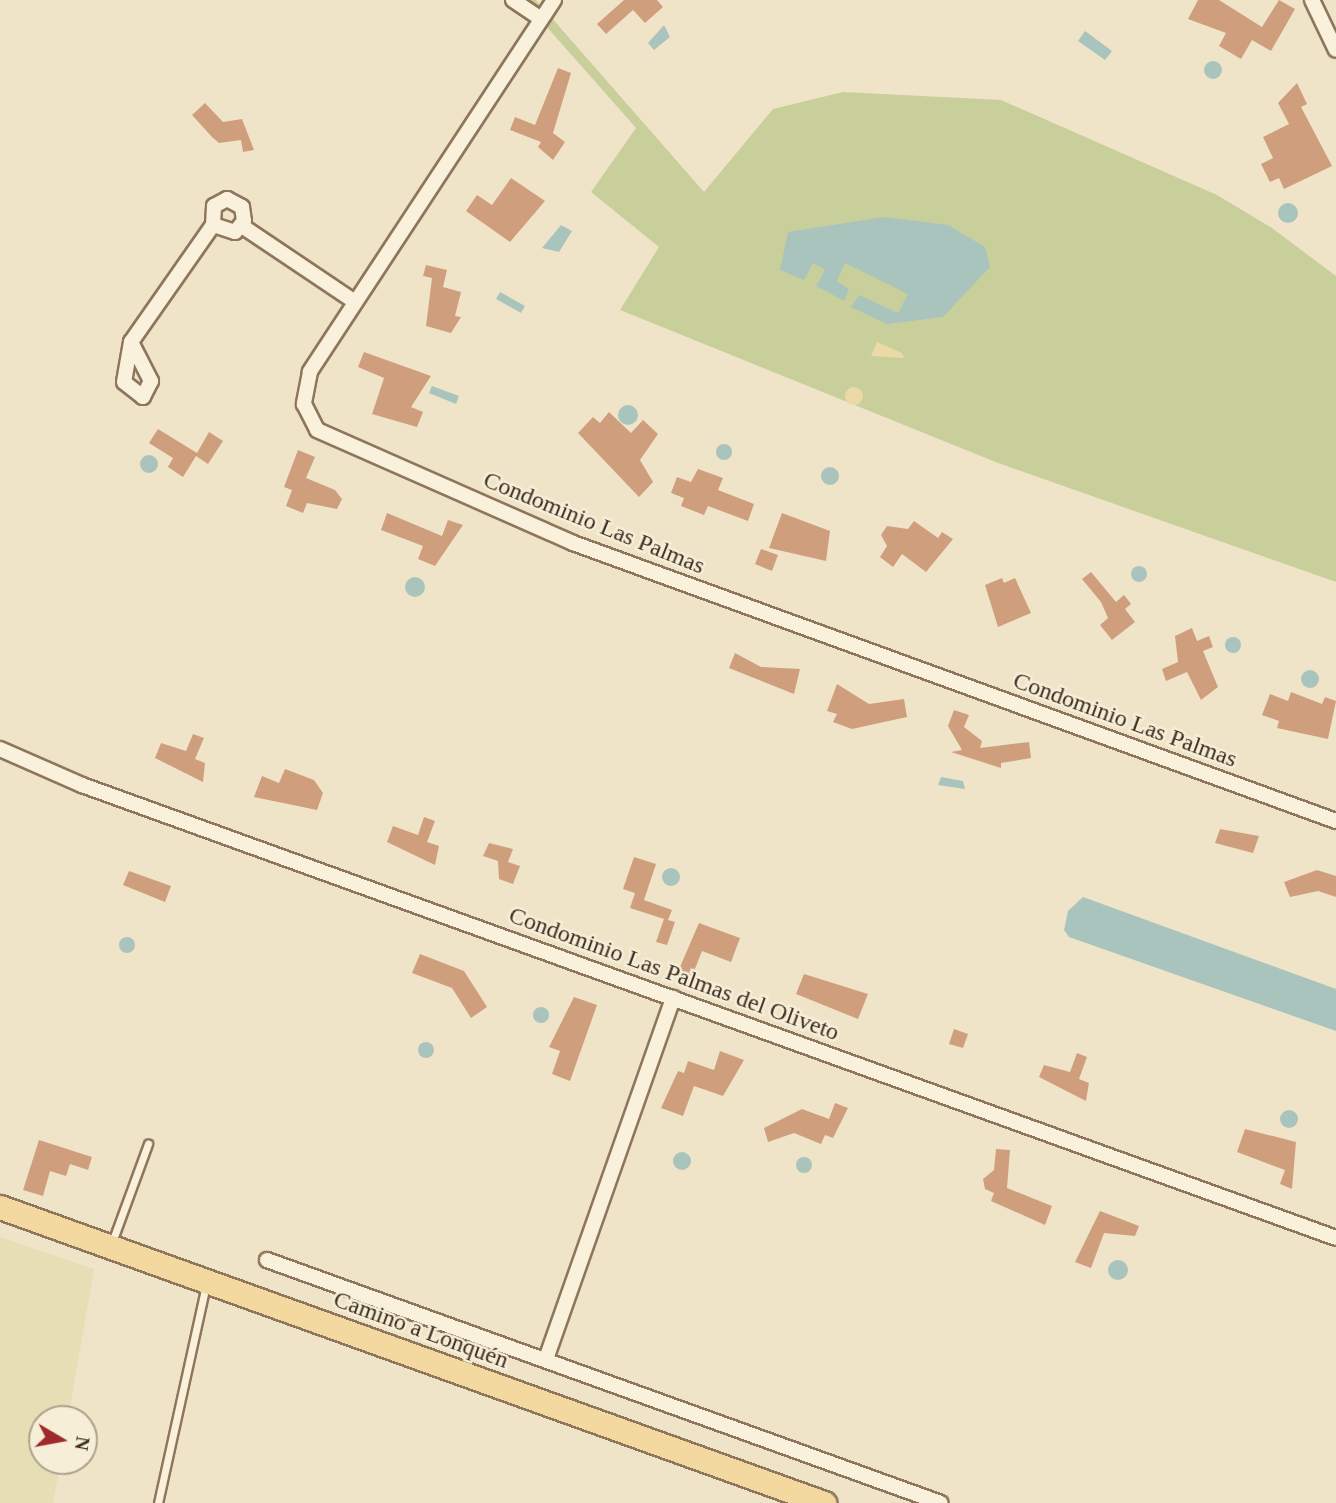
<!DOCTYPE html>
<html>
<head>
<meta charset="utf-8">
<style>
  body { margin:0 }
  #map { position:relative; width:1336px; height:1503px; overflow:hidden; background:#f0e4c8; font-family:"Times New Roman",serif }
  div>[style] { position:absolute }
  .farmland>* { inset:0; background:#e6deb5 }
  .green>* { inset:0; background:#c9cf9b }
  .sand>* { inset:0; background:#ecd9a5 }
  .round { border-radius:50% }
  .water>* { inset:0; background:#a9c4bc }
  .building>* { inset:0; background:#cf9f7d }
  .roads { filter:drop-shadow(2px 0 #8d765c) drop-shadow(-2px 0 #8d765c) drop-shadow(0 2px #8d765c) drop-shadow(0 -2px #8d765c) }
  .lane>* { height:7px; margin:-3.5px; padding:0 3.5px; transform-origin:3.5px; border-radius:3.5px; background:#faf1dc }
  .street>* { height:14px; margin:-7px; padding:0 7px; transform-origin:7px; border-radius:7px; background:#faf1dc }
  .primary>* { height:23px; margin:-11.5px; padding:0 11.5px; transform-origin:11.5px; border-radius:11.5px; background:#f3d9a0 }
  span { translate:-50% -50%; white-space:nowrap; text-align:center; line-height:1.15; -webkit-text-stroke:5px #f7eed8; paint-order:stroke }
  .street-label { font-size:24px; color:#3d2e20 }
  .north { position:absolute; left:28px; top:1405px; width:70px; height:70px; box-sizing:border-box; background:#f7eed8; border:2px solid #ada18e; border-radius:50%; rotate:100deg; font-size:19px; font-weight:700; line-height:28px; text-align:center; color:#3d2e20 }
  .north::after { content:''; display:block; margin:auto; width:24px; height:32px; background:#9e2a2b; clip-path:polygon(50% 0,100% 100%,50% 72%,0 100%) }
</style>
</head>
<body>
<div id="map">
  <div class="farmland">
    <i style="clip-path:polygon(0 1237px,94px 1269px,68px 1419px,42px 1419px,42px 1461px,61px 1461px,53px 1503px,0 1503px)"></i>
  </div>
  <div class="green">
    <i style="clip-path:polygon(523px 0,536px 0,704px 192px,773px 109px,843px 92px,1001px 100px,1217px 195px,1272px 228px,1336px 276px,1336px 582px,998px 463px,620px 310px,659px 247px,591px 192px,636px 128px)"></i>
  </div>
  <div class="sand">
    <i style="clip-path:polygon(877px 342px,902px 353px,904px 358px,871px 356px)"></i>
    <i class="round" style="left:845px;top:387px;width:18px;height:18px"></i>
  </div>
  <div class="water">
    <i style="clip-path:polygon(664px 25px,670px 37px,654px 50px,648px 43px)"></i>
    <i style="clip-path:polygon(1085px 31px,1112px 51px,1105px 60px,1078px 41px)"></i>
    <i class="round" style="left:1204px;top:61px;width:18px;height:18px"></i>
    <i class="round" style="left:1278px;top:203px;width:20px;height:20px"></i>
    <i style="clip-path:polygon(884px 217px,948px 225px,985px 247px,990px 267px,943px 317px,887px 324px,851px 307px,859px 295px,898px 313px,908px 294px,845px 263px,837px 281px,849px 289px,844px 301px,816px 286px,825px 270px,813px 263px,804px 280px,780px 270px,788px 232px)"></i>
    <i style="clip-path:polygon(561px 225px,572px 231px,559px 252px,542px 248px)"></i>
    <i style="clip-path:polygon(500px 292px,525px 306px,521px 313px,496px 299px)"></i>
    <i style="clip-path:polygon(432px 386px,459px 396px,456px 404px,429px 393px)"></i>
    <i class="round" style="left:618px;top:405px;width:20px;height:20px"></i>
    <i class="round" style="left:716px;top:444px;width:16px;height:16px"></i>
    <i class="round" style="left:140px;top:455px;width:18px;height:18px"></i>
    <i class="round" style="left:821px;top:467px;width:18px;height:18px"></i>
    <i class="round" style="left:1131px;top:566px;width:16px;height:16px"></i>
    <i class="round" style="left:405px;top:577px;width:20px;height:20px"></i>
    <i class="round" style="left:1225px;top:637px;width:16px;height:16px"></i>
    <i class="round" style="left:1301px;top:670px;width:18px;height:18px"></i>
    <i style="clip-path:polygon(941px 777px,963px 781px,965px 789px,938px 785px)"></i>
    <i class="round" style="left:662px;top:868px;width:18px;height:18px"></i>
    <i style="clip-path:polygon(1083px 897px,1336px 989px,1336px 1031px,1069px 937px,1064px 930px,1068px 911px)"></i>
    <i class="round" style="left:119px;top:937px;width:16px;height:16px"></i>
    <i class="round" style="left:533px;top:1007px;width:16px;height:16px"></i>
    <i class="round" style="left:418px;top:1042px;width:16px;height:16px"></i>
    <i class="round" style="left:1280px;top:1110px;width:18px;height:18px"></i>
    <i class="round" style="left:673px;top:1152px;width:18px;height:18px"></i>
    <i class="round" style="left:796px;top:1157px;width:16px;height:16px"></i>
    <i class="round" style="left:1108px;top:1260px;width:20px;height:20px"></i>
  </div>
  <div class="building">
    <i style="clip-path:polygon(624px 0,657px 0,663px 7px,645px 23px,633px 10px,606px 34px,597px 24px)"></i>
    <i style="clip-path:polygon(1198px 0,1219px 0,1262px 27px,1279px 0,1295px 9px,1271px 51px,1252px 40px,1241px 59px,1219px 46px,1226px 33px,1188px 19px)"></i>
    <i style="clip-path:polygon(558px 68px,571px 73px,553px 133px,565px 142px,553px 160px,538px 147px,541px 142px,510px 130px,515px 117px,535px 125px)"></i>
    <i style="clip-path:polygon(1297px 83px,1307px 104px,1301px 107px,1332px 166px,1284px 189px,1279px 178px,1270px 182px,1261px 164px,1273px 158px,1263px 137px,1289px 124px,1278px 103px)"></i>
    <i style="clip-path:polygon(205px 103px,223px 122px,242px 119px,254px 150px,243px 152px,241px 140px,219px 143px,212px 137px,192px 115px)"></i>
    <i style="clip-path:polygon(511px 178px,545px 201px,510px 242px,466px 211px,477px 195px,492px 205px)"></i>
    <i style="clip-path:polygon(426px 265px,447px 270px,443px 287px,461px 292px,455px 316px,461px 317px,451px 333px,426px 326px,432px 278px,423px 276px)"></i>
    <i style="clip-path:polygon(364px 352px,431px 376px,411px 407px,423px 412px,417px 427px,372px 414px,384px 378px,358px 367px)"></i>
    <i style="clip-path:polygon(609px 412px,631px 433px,643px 420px,658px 434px,640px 460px,653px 482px,639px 497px,578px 433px,593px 417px,600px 423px)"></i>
    <i style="clip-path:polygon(158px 429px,197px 453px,209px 432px,223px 441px,208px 464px,196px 456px,183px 477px,168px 467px,173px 458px,149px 443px)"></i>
    <i style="clip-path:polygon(298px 450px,315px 457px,306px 478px,335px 490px,342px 499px,337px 509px,307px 503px,303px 513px,286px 506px,292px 490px,284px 487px)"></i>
    <i style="clip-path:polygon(698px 469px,723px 478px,718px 490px,754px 504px,748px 521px,708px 506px,704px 515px,681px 506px,684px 498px,671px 493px,677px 477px,691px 482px)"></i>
    <i style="clip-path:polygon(387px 513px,442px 536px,448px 520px,463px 525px,435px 566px,418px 559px,423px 546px,381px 530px)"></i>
    <i style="clip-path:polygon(782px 513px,830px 531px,826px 561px,769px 548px)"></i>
    <i style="clip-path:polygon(914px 521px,938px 538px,942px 532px,953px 539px,926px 572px,902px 554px,893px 567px,880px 557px,887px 546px,881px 535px,887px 526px,908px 529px)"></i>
    <i style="clip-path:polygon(761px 549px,778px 555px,772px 571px,755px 564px)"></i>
    <i style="clip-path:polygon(1091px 572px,1116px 602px,1124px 595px,1131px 604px,1125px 609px,1135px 622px,1112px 640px,1100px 625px,1108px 618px,1101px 602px,1082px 579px)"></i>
    <i style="clip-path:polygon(1002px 578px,1004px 583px,1015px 578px,1031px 613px,998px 627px,985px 585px)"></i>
    <i style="clip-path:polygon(1192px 628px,1197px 641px,1209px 636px,1213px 647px,1203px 651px,1218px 687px,1201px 700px,1187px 672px,1166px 681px,1162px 669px,1178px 662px,1175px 636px)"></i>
    <i style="clip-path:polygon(735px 653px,761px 667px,800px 669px,794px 694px,729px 668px)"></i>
    <i style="clip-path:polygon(837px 684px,869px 704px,904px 699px,907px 717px,852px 729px,833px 722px,837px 714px,827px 711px)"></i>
    <i style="clip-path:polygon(1291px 692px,1322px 704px,1325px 697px,1336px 701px,1328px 739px,1277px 728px,1279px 721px,1262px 715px,1270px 694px,1288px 701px)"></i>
    <i style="clip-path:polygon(954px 710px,969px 715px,964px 727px,982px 741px,980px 748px,1029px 742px,1031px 758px,1001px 763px,1001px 768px,951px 752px,962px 750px,948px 726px)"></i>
    <i style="clip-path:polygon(193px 734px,204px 738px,195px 759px,205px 763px,203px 782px,155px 758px,161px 743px,186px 751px)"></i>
    <i style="clip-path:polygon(285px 769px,314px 780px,323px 793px,317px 810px,254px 797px,262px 776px,279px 783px)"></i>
    <i style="clip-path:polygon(424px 817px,435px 821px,427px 842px,439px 846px,435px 865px,387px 842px,393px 826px,418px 835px)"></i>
    <i style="clip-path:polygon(1220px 829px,1259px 836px,1253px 853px,1215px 843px)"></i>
    <i style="clip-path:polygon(489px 843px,513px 849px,508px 862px,520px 866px,513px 884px,499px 879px,498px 861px,483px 856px)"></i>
    <i style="clip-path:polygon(634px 857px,656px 864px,644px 900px,672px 910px,668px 920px,675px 922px,667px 945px,656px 942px,664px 919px,630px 908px,635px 893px,623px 889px)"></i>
    <i style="clip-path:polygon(1317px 870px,1336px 876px,1336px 897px,1318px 891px,1290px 897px,1284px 882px)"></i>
    <i style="clip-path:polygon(129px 871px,171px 886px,165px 902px,123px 885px)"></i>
    <i style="clip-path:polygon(699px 923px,740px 938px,731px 962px,702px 951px,691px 979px,677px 974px)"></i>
    <i style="clip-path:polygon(420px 954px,464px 971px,487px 1007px,471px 1018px,452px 988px,412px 973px)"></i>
    <i style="clip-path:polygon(804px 974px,868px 994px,858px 1019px,796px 994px)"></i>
    <i style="clip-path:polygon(574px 997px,597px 1005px,570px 1081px,552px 1074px,560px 1051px,549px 1047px)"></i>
    <i style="clip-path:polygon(954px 1029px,968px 1034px,963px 1048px,949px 1044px)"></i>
    <i style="clip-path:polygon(720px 1051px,744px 1060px,723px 1096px,694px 1086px,683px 1116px,661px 1108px,678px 1071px,684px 1073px,688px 1061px,714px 1070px)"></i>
    <i style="clip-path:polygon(1077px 1053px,1087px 1057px,1079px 1079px,1089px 1083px,1086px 1101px,1039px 1077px,1044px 1065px,1070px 1072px)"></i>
    <i style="clip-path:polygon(835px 1103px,848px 1108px,833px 1138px,825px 1135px,821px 1144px,794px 1133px,768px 1142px,764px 1128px,802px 1109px,829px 1119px)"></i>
    <i style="clip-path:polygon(1245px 1129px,1296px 1142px,1292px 1189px,1280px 1184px,1285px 1170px,1237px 1152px)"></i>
    <i style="clip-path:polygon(39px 1140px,92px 1157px,88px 1170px,70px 1164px,66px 1176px,50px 1171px,43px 1196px,23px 1190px)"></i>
    <i style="clip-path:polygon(996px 1149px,1010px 1150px,1007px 1188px,1052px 1206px,1045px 1225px,991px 1201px,994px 1193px,985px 1189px,983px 1179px,994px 1170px)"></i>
    <i style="clip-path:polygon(1100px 1211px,1139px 1226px,1135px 1236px,1104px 1233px,1091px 1268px,1075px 1262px)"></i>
  </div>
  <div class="roads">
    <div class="lane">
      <i style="left:111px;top:1245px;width:108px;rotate:-69.9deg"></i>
      <i style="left:158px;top:1503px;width:223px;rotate:-77.6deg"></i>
    </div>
    <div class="street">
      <i style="left:513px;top:0;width:34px;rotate:34deg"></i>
      <i style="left:554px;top:0;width:445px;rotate:123.3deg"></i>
      <i style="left:310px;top:372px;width:33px;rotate:101deg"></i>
      <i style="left:304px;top:404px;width:29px;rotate:63deg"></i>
      <i style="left:317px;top:430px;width:280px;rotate:23.8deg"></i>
      <i style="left:573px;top:543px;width:812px;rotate:20.02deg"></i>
      <i style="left:1312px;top:0;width:55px;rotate:64.4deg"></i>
      <i style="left:242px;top:226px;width:136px;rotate:33.9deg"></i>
      <i style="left:131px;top:342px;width:44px;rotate:62.9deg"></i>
      <i style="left:151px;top:381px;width:18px;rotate:117deg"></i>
      <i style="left:143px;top:397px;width:24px;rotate:-142deg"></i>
      <i style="left:124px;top:382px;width:41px;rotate:-80.1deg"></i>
      <i style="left:131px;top:342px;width:143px;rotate:-55deg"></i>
      <i style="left:213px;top:225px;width:19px;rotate:-87deg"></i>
      <i style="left:214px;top:206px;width:15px;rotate:-28deg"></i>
      <i style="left:227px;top:199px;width:17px;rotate:28deg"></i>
      <i style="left:242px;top:207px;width:14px;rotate:82deg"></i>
      <i style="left:244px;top:221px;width:14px;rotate:129deg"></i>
      <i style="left:235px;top:232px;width:23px;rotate:-162deg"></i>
      <i style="left:0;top:749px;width:90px;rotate:23.7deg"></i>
      <i style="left:82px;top:785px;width:1333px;rotate:19.86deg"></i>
      <i style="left:267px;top:1260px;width:716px;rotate:19.83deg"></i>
      <i style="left:546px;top:1359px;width:383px;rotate:-70.6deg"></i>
    </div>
    <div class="primary">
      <i style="left:0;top:1207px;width:876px;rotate:19.76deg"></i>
    </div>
  </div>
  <div class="street-label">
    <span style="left:594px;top:523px;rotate:22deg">Condominio Las Palmas</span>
    <span style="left:1125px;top:720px;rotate:20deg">Condominio Las Palmas</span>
    <span style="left:674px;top:974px;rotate:20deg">Condominio Las Palmas del Oliveto</span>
    <span style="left:421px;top:1330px;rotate:20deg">Camino a Lonquén</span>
  </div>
  <div class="north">N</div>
</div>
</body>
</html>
